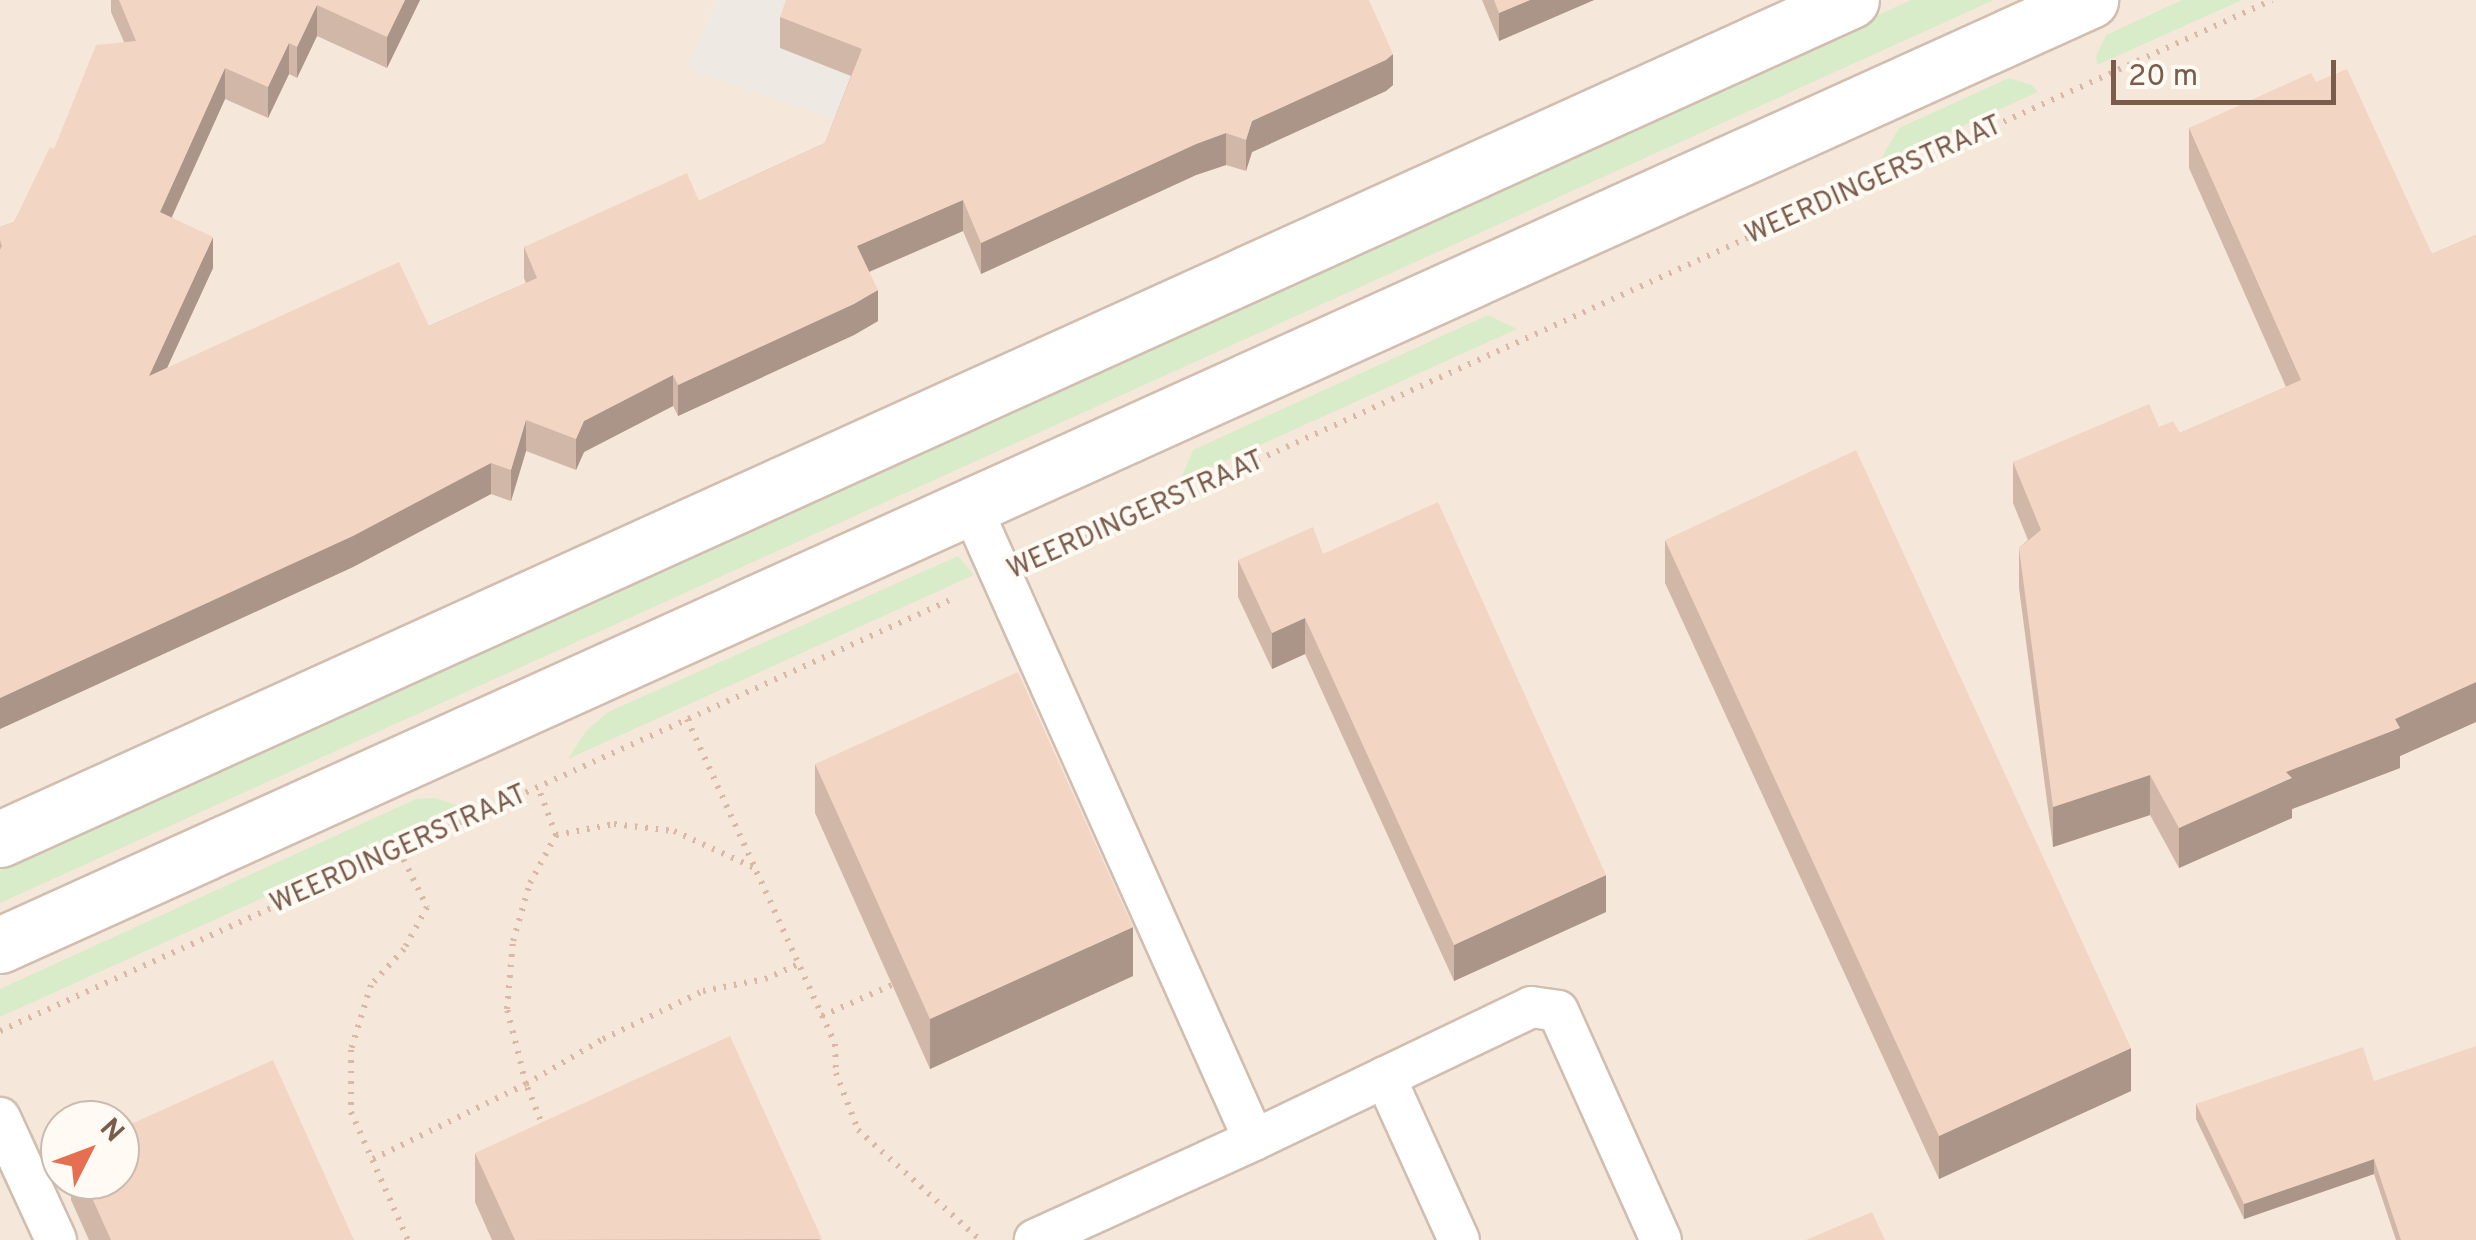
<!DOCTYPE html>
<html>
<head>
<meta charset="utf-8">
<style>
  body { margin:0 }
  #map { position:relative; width:2476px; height:1240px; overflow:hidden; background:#fdf6ec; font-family:Overpass,sans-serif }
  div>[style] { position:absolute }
  .residential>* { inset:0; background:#f5e8da }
  .industrial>* { inset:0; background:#efe9e4 }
  .green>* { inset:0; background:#d8ecc9 }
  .path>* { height:6px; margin-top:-3px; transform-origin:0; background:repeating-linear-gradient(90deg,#d9b8a5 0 2.5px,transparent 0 10.5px) }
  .roads { filter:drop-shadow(2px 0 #d1beb0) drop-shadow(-2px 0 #d1beb0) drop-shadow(0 2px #d1beb0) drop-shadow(0 -2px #d1beb0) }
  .lane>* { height:40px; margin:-20px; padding:0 20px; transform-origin:20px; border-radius:20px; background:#fff }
  .street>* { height:55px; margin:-27.5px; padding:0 27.5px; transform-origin:27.5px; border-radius:27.5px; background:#fff }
  .secondary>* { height:55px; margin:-27.5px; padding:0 27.5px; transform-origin:27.5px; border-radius:27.5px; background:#fff }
  .wall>* { inset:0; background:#d1b7a8 }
  .shaded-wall>* { inset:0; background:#aa9588 }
  .building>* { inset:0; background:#f3d5c3 }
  span { translate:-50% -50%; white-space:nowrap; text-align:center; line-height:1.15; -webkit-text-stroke:8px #fffaf3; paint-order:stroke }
  .street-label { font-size:28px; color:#7a5c4d }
  .north { position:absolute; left:40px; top:1100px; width:100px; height:100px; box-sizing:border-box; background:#fffaf3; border:2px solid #cabbb1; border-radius:50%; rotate:48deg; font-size:28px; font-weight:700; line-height:40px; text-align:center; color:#7a5c4d }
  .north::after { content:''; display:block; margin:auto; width:35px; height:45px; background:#e76f51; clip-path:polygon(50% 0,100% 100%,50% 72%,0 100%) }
  .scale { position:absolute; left:2111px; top:60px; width:225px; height:45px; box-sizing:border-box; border:5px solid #7a5c4d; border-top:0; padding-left:12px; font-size:30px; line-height:35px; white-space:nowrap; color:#7a5c4d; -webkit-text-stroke:8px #fffaf3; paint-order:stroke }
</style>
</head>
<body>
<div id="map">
  <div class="residential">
    <i style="clip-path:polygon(evenodd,0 0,716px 0,688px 69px,958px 0,2476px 0,2476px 1240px,0 1240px,0 0,60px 1120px,120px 1120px,120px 1180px,60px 1180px,60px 1120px)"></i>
  </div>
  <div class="industrial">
    <i style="clip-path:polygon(716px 0,958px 0,898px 140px,687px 69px)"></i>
  </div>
  <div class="green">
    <i style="clip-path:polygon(1911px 0,1994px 0,0 903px,0 866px)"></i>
    <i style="clip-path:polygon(2182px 0,2242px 0,2097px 65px,2096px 56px,2106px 35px)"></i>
    <i style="clip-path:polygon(2009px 78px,2032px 85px,2038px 92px,1878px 164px,1899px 128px)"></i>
    <i style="clip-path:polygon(1488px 315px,1517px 329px,1180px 481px,1193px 450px)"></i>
    <i style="clip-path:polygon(958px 556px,974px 575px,568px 759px,586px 731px,608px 712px)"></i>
    <i style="clip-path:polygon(435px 798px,463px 807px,0 1017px,0 989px,416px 799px)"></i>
  </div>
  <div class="path">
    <i style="left:1057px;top:551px;width:1334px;rotate:-24.39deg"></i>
    <i style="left:687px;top:719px;width:357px;rotate:65.5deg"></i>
    <i style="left:835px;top:1044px;width:29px;rotate:88deg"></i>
    <i style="left:836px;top:1073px;width:61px;rotate:68.9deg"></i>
    <i style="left:858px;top:1130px;width:161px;rotate:42deg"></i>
    <i style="left:556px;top:835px;width:59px;rotate:-10.7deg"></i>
    <i style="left:614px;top:824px;width:60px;rotate:6.7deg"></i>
    <i style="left:674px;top:831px;width:89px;rotate:24.6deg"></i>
    <i style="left:399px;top:850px;width:64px;rotate:63.8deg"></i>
    <i style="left:427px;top:907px;width:48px;rotate:118.7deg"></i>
    <i style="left:404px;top:949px;width:49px;rotate:132.5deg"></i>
    <i style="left:371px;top:985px;width:68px;rotate:107.1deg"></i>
    <i style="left:351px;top:1050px;width:62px;rotate:90deg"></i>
    <i style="left:351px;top:1112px;width:140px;rotate:66deg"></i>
    <i style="left:822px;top:1016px;width:77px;rotate:-23.9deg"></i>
    <i style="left:0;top:1031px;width:1043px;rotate:-24.4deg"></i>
    <i style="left:544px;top:1129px;width:48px;rotate:-111.8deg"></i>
    <i style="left:526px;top:1084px;width:89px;rotate:-30.3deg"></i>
    <i style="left:603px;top:1039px;width:111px;rotate:-25.6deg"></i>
    <i style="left:703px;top:991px;width:63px;rotate:-11deg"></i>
    <i style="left:765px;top:979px;width:37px;rotate:-24deg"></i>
    <i style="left:373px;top:1159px;width:170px;rotate:-26.1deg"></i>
    <i style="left:526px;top:1084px;width:77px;rotate:-104.2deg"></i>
    <i style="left:507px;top:1009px;width:68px;rotate:-85deg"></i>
    <i style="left:513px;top:941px;width:60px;rotate:-73.7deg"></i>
    <i style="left:530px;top:883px;width:55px;rotate:-61.6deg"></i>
    <i style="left:556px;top:835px;width:51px;rotate:-110.6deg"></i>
  </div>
  <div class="roads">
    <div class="lane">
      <i style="left:971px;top:507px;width:693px;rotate:65.91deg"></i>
      <i style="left:1254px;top:1140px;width:241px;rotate:155.5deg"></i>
      <i style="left:1385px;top:1077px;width:179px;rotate:65.6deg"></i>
      <i style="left:0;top:1118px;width:134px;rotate:65.3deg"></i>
      <i style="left:1254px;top:1140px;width:307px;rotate:-25.6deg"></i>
      <i style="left:1531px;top:1007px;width:27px;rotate:8deg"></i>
      <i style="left:1558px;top:1011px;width:251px;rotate:65.8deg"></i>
    </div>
    <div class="street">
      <i style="left:0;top:839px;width:2032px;rotate:-24.38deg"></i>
    </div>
    <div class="secondary">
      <i style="left:0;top:945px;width:2294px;rotate:-24.33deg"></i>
    </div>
  </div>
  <div class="wall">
    <i style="clip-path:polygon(111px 0,420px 0,387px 68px,317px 36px,297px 78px,289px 74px,268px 118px,225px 99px,172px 217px,213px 268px,167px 368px,429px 326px,526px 283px,524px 278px,524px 247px,699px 201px,825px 143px,851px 76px,780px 48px,780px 17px,1393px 85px,1386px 91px,1252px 152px,1246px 171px,1226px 165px,1196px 175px,981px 274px,963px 231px,869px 272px,878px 321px,854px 335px,678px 416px,673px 406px,584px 452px,576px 470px,526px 451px,511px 501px,491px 494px,353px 567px,0 729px,0 227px,14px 222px,54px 149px,124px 42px,111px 12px)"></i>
    <i style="clip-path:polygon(1482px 0,1594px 0,1499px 41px)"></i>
    <i style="clip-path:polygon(2316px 82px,2432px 254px,2476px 235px,2476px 722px,2400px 756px,2400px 768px,2292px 809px,2292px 818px,2179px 868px,2150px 815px,2053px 847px,2019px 588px,2019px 548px,2028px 540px,2013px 503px,2013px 462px,2159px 427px,2180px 433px,2286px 387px,2189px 168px,2189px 128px)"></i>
    <i style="clip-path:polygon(1665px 540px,2131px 1091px,1939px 1179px,1665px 583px)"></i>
    <i style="clip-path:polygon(1323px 554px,1606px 912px,1454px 981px,1305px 654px,1272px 669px,1238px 597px,1238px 560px)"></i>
    <i style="clip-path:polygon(815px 764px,1133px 976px,930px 1069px,815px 813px)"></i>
    <i style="clip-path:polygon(2374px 1081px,2476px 1240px,2396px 1240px,2374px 1174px,2244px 1219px,2196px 1119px,2196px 1104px)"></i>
    <i style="clip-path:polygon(475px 1153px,822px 1240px,492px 1240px,475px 1202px)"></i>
    <i style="clip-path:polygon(71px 1180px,120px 1180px,354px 1240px,89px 1240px,71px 1200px)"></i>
  </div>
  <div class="shaded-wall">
    <i style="clip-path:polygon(405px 0,420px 0,387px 68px,387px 37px)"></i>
    <i style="clip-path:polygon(1530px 0,1594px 0,1499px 41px,1499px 13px)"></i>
    <i style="clip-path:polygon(317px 5px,317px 36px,297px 78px,297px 47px)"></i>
    <i style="clip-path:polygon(289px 43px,289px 74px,268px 118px,268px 87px)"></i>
    <i style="clip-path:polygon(1393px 54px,1393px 85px,1386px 91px,1252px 152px,1246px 171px,1246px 140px,1252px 121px)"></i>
    <i style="clip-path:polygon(225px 68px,225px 99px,160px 243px,160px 212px)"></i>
    <i style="clip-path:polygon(1226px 133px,1226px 165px,1196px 175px,981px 274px,981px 243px,1196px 144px)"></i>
    <i style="clip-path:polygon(963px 200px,963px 231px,857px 277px,857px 246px)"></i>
    <i style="clip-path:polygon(213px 237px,213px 268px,149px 407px,149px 376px)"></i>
    <i style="clip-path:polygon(878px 290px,878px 321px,854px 335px,678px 416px,678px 385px)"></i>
    <i style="clip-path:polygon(673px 375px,673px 406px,584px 452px,576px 470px,576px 439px,584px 421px)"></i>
    <i style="clip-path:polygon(526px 420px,526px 451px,511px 501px,511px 470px)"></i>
    <i style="clip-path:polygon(491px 463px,491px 494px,353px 567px,0 729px,0 698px)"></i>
    <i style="clip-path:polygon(1305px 618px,1305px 654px,1272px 669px,1272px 633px)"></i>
    <i style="clip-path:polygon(2476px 682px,2476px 722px,2400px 756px,2400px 768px,2292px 809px,2292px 818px,2179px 868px,2179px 828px,2286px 772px,2395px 719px)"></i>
    <i style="clip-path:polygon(2150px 775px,2150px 815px,2053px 847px,2053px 807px)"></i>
    <i style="clip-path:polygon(1606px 875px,1606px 912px,1454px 981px,1454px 945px)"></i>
    <i style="clip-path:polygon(1133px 927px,1133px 976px,930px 1069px,930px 1019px)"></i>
    <i style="clip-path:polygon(2131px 1048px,2131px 1091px,1939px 1179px,1939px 1136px)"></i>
    <i style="clip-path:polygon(2374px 1159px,2374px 1174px,2244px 1219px,2244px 1204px)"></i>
  </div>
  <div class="building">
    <i style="clip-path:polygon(119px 0,405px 0,387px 37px,317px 5px,297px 47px,289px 43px,268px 87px,225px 68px,160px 212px,213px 237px,149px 376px,399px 262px,429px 326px,537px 278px,524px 247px,687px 173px,699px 201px,825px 143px,862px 49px,780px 17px,786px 0,1369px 0,1393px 54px,1386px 60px,1252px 121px,1246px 140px,1226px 133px,1196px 144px,981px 243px,963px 200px,857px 246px,878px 290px,854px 304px,678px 385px,673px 375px,584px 421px,576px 439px,526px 420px,511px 470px,491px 463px,353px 536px,0 698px,0 250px,2px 246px,0 240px,0 227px,14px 222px,50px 147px,54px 149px,96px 45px,136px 41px)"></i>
    <i style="clip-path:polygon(1494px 0,1530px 0,1499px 13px)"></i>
    <i style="clip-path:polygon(2347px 69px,2432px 254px,2476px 235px,2476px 682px,2395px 719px,2400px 728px,2286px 772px,2292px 778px,2179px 828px,2150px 775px,2053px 807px,2019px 548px,2041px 530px,2013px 462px,2149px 404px,2159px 427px,2173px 421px,2180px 433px,2301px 380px,2189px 128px,2311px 73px,2316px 82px)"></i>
    <i style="clip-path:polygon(1856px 450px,2131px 1048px,1939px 1136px,1665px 540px)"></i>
    <i style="clip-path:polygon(1438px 502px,1606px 875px,1454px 945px,1305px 618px,1272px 633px,1238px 560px,1313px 527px,1323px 554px)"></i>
    <i style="clip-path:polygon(1018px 672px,1133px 927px,930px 1019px,815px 764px)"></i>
    <i style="clip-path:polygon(730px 1036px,822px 1239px,515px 1240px,475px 1153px)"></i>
    <i style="clip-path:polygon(2476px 1046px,2476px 1240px,2401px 1240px,2374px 1159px,2244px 1204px,2196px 1104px,2363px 1047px,2374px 1081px)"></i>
    <i style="clip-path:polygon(273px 1060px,354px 1240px,111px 1240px,84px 1180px,120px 1180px,120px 1129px)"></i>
    <i style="clip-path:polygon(1872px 1212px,1885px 1240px,1806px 1240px)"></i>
  </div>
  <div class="street-label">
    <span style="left:1874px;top:181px;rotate:-24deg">WEERDINGERSTRAAT</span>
    <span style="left:1136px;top:516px;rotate:-24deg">WEERDINGERSTRAAT</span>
    <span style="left:399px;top:850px;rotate:-24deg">WEERDINGERSTRAAT</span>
  </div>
  <div class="north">N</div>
  <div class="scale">20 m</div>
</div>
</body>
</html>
